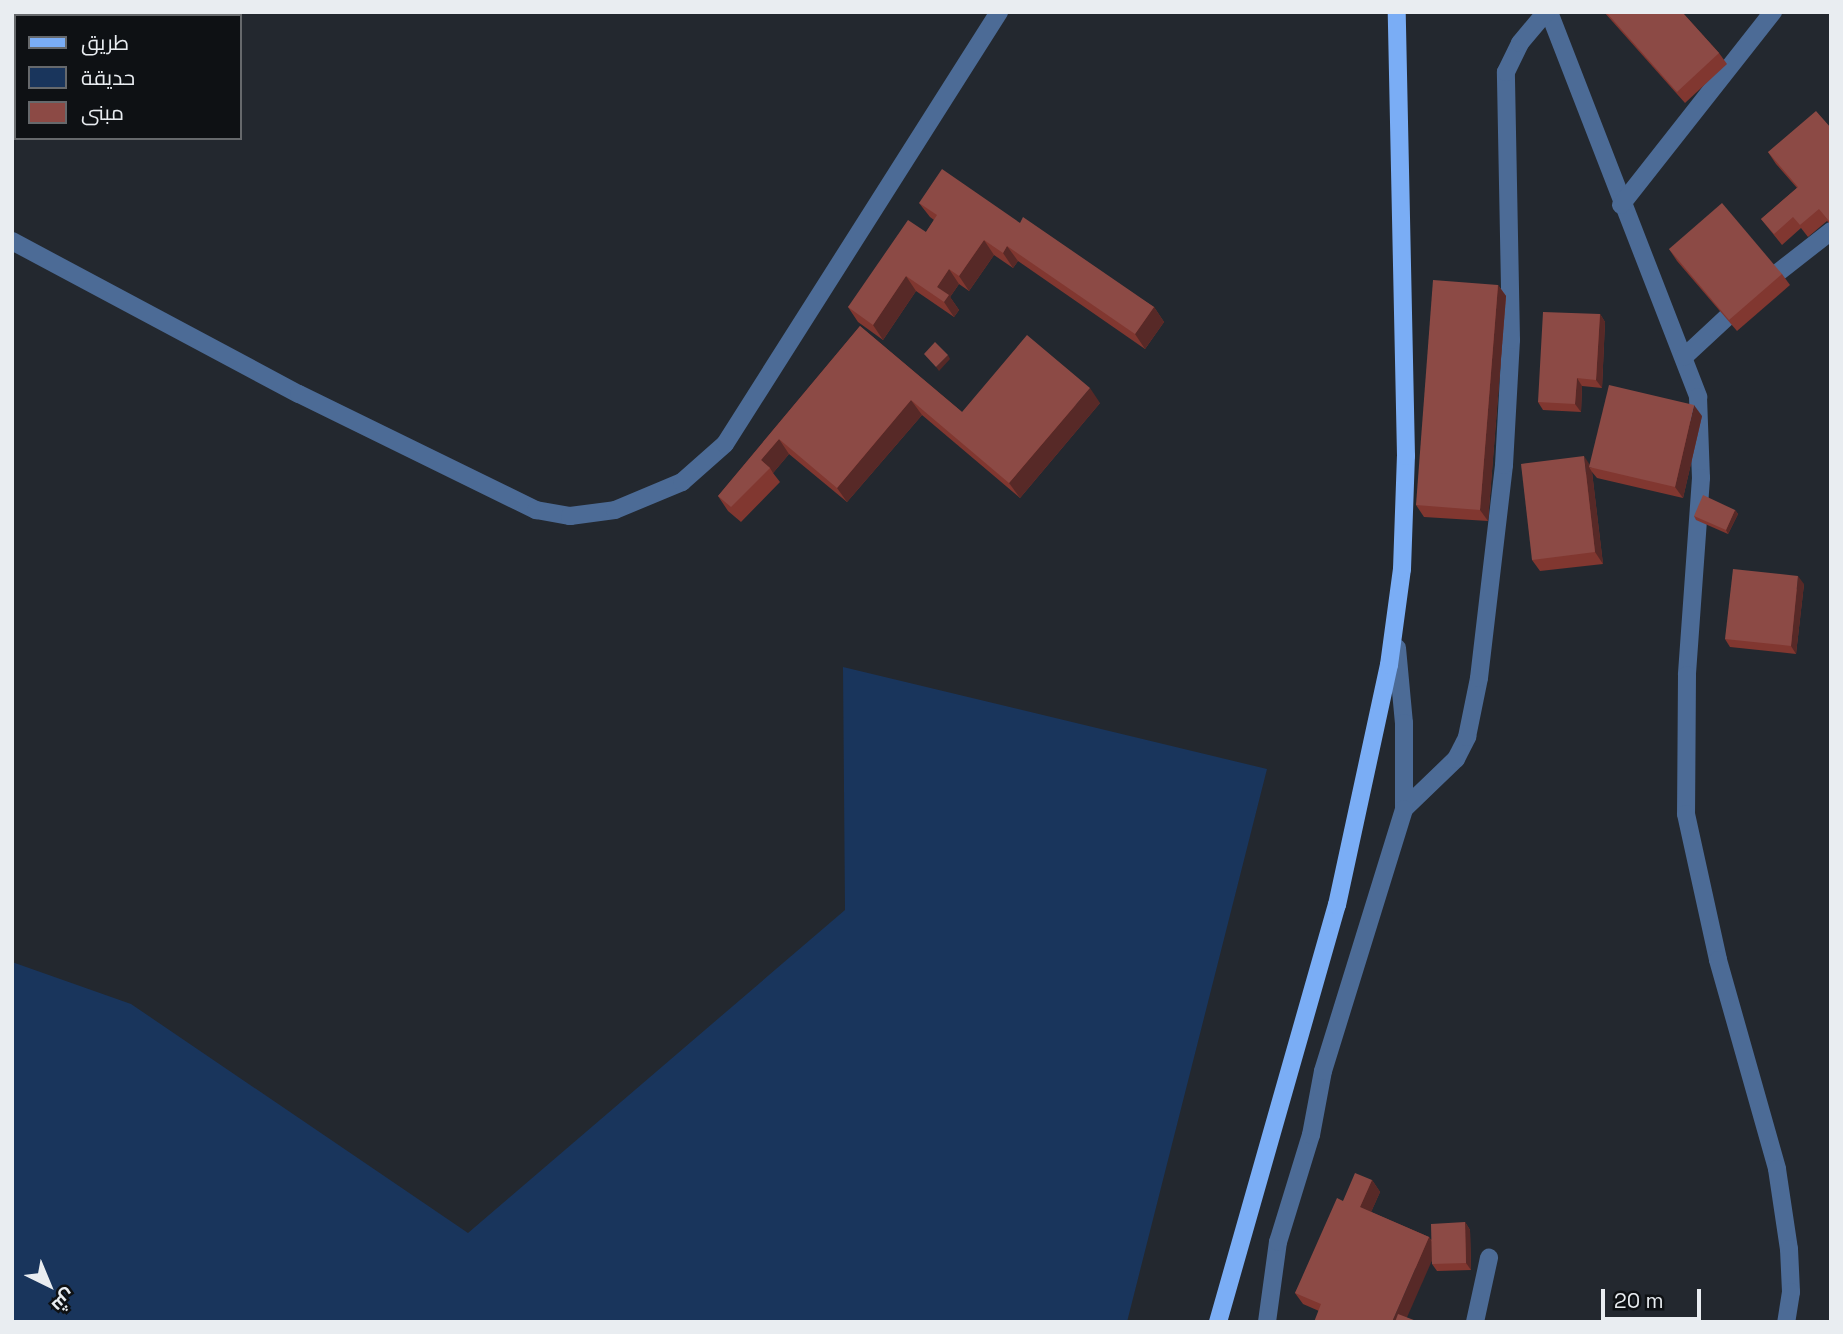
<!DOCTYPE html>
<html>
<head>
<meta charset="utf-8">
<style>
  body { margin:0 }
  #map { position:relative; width:1843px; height:1334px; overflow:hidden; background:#23282f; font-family:"Space Grotesk",Cairo,sans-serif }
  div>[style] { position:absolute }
  .green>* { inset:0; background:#19355c }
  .minor>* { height:18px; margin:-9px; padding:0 9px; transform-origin:9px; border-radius:9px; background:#4c6b96 }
  .major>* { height:18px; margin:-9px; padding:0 9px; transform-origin:9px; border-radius:9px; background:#7aadf5 }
  .wall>* { inset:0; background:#813730 }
  .shaded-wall>* { inset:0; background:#572927 }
  .building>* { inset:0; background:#8c4a45 }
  span { translate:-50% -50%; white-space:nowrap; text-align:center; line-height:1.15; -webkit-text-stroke:7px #0e1114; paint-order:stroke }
  .frame { position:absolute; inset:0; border:14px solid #e9edf1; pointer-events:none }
  .legend { position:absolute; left:14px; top:14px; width:228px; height:126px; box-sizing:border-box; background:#0e1114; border:2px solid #66696c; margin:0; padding:9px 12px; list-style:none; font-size:21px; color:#e9edf1 }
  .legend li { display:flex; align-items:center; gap:14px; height:35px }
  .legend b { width:35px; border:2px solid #66696c }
  .north { position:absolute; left:14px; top:1250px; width:70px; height:70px; -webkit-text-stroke:5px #0e1114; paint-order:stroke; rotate:137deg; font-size:19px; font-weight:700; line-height:28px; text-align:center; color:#e9edf1 }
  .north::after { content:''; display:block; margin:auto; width:24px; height:32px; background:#e9edf1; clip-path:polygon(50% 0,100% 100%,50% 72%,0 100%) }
  .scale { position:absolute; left:1601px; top:1289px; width:100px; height:32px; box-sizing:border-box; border:4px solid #e9edf1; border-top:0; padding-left:9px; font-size:21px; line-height:24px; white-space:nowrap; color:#e9edf1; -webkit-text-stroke:5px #0e1114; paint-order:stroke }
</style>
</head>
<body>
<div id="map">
  <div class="green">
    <i style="clip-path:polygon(843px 667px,1267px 769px,1127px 1322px,12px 1322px,12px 962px,131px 1004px,468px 1233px,845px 910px)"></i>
  </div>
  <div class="minor">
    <i style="left:1549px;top:12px;width:413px;rotate:68.8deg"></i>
    <i style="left:1698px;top:397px;width:81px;rotate:87.9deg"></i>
    <i style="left:1701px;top:478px;width:197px;rotate:94.1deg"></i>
    <i style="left:1687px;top:675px;width:139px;rotate:90.4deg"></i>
    <i style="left:1686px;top:814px;width:149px;rotate:77.6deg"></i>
    <i style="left:1718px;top:960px;width:217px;rotate:74.2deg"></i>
    <i style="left:1777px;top:1169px;width:81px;rotate:81.5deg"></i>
    <i style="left:1789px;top:1249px;width:43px;rotate:87.3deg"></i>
    <i style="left:1791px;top:1292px;width:30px;rotate:99deg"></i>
    <i style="left:1621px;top:205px;width:246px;rotate:-51.8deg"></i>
    <i style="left:12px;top:241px;width:325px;rotate:28.1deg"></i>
    <i style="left:299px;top:394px;width:264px;rotate:26.1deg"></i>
    <i style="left:536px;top:510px;width:35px;rotate:10deg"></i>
    <i style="left:570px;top:516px;width:45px;rotate:-7.6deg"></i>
    <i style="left:615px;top:510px;width:73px;rotate:-22.7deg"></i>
    <i style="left:682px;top:482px;width:57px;rotate:-41.5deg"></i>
    <i style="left:725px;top:444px;width:512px;rotate:-57.61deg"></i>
    <i style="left:1762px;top:285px;width:88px;rotate:-38deg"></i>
    <i style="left:1684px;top:357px;width:78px;rotate:-42.9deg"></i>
    <i style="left:1397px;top:648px;width:75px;rotate:84.7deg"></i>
    <i style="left:1404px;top:723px;width:86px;rotate:90deg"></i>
    <i style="left:1404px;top:809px;width:72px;rotate:-43.9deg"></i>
    <i style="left:1456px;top:759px;width:25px;rotate:-63deg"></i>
    <i style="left:1467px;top:737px;width:60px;rotate:-78.5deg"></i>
    <i style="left:1479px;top:678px;width:214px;rotate:-83.3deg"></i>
    <i style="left:1504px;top:465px;width:125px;rotate:-86.8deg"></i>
    <i style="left:1511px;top:340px;width:268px;rotate:-91.1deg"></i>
    <i style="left:1506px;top:72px;width:32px;rotate:-64deg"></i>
    <i style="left:1520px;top:43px;width:40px;rotate:-50deg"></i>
    <i style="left:1267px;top:1322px;width:81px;rotate:-82.2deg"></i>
    <i style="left:1278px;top:1242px;width:112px;rotate:-72.9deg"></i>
    <i style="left:1311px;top:1135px;width:65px;rotate:-79.4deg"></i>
    <i style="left:1323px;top:1071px;width:274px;rotate:-72.8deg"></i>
    <i style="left:1475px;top:1322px;width:66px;rotate:-77.7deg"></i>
  </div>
  <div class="major">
    <i style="left:1218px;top:1322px;width:434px;rotate:-74.1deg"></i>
    <i style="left:1337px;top:905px;width:246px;rotate:-77.8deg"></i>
    <i style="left:1389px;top:665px;width:97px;rotate:-82.3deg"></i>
    <i style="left:1402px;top:569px;width:113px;rotate:-88deg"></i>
    <i style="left:1406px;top:456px;width:444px;rotate:-91.2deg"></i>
  </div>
  <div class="wall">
    <i style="clip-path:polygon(1604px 12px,1682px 12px,1719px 53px,1727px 64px,1685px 103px)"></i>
    <i style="clip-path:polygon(1831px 128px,1831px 225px,1827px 221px,1808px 237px,1801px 228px,1782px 245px,1761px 219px,1797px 188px,1776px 164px,1768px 152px)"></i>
    <i style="clip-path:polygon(919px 203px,1020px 223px,1154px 307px,1164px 322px,1145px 349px,1018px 261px,1013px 268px,994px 255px,969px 291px,959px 284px,950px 297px,959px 310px,954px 317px,916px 291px,883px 340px,858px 322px,848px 307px,926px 232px,934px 220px,930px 217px)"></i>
    <i style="clip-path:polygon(1669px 249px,1782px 274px,1790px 285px,1737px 331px,1677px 261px)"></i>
    <i style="clip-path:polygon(1498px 285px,1506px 296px,1488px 521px,1424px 517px,1416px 505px)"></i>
    <i style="clip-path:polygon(1600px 314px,1605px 322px,1602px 388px,1582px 386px,1581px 412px,1543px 410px,1538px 402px)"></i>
    <i style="clip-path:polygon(860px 326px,962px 412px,1100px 403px,1020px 498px,922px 415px,847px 502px,789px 454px,773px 473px,780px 482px,741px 522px,728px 511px,718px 496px)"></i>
    <i style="clip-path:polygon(1702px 416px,1683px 498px,1597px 478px,1592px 472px,1603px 564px,1540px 571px,1532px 560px,1590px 465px)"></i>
    <i style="clip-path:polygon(1735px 510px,1738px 514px,1728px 534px,1696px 520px,1694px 516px)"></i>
    <i style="clip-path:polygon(1804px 584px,1796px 654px,1730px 647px,1725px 639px)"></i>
    <i style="clip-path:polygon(1372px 1180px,1380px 1192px,1371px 1212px,1429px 1237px,1431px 1240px,1465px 1222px,1470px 1230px,1471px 1270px,1437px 1271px,1432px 1264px,1432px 1261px,1319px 1311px,1303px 1304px,1295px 1293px,1343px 1201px)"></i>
  </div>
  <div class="shaded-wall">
    <i style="clip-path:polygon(984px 240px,994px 255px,969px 291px,959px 276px)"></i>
    <i style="clip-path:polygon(1007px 246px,1018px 261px,1013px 268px,1003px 253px)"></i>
    <i style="clip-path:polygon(949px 269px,959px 284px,950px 297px,959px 310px,954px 317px,944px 302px,937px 287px)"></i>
    <i style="clip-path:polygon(906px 276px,916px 291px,883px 340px,873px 325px)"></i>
    <i style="clip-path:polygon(1498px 285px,1506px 296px,1488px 521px,1480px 510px)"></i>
    <i style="clip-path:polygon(1154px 307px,1164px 322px,1145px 349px,1135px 334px)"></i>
    <i style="clip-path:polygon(1600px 314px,1605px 322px,1602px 388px,1596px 380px)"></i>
    <i style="clip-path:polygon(948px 355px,950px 359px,939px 371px,936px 367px)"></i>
    <i style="clip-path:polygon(1577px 378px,1582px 386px,1581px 412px,1575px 404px)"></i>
    <i style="clip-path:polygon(1090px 388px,1100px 403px,1020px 498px,1009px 483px)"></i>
    <i style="clip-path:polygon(911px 400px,922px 415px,847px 502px,837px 488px)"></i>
    <i style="clip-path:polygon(1694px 405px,1702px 416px,1683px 498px,1675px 487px)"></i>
    <i style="clip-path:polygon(779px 439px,789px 454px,773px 473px,770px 468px,761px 460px)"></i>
    <i style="clip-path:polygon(1584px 456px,1592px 468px,1589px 467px,1592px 472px,1603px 564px,1595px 552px)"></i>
    <i style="clip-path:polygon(1735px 510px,1738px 514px,1728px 534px,1726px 530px)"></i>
    <i style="clip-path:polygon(1798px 576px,1804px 584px,1796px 654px,1791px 646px)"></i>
    <i style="clip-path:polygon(1372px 1180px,1380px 1192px,1368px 1219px,1360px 1207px)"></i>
    <i style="clip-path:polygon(1465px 1222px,1470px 1230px,1471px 1270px,1466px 1263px)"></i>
    <i style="clip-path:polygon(1429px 1237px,1437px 1249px,1405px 1322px,1392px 1322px)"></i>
  </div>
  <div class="building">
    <i style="clip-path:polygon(1606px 12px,1682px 12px,1719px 53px,1677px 92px)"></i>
    <i style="clip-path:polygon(1816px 111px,1831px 128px,1831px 219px,1829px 221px,1819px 209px,1800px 225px,1793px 217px,1774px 234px,1761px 219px,1798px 187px,1768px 152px)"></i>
    <i style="clip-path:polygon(942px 169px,1020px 223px,1023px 217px,1154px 307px,1135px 334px,1007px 246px,1003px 253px,984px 240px,959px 276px,949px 269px,937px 287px,949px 295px,944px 302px,906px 276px,873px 325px,848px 307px,908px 220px,926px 232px,937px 215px,919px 203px)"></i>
    <i style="clip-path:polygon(1722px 203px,1782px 274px,1729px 320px,1669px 249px)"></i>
    <i style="clip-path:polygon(1433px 280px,1498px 285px,1480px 510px,1416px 505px)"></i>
    <i style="clip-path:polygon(1543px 312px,1600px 314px,1596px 380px,1577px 378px,1575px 404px,1538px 402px)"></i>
    <i style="clip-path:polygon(860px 326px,962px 412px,1027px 335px,1090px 388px,1009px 483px,911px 400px,837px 488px,779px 439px,761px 460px,770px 468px,731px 507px,718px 496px)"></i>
    <i style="clip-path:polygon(935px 342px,948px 355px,936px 367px,924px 354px)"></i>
    <i style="clip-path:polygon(1609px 385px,1694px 405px,1675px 487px,1589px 467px)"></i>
    <i style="clip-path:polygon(1584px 456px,1595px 552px,1532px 560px,1521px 464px)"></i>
    <i style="clip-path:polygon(1703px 495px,1735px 510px,1726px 530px,1694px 516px)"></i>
    <i style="clip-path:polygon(1733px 569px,1798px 576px,1791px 646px,1725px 639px)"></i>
    <i style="clip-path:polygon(1355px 1173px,1372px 1180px,1360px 1207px,1429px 1237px,1392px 1322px,1314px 1322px,1321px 1304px,1295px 1293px,1337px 1198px,1343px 1201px)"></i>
    <i style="clip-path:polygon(1465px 1222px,1466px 1263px,1432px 1264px,1431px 1224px)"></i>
    <i style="clip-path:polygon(1398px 1314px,1419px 1322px,1395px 1322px)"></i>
  </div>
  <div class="frame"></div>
  <ul class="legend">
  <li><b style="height:9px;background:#7aadf5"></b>طريق</li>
  <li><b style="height:19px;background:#19355c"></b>حديقة</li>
  <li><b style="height:19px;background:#8c4a45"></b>مبنى</li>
  </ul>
  <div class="north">ش</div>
  <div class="scale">20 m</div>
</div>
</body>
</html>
